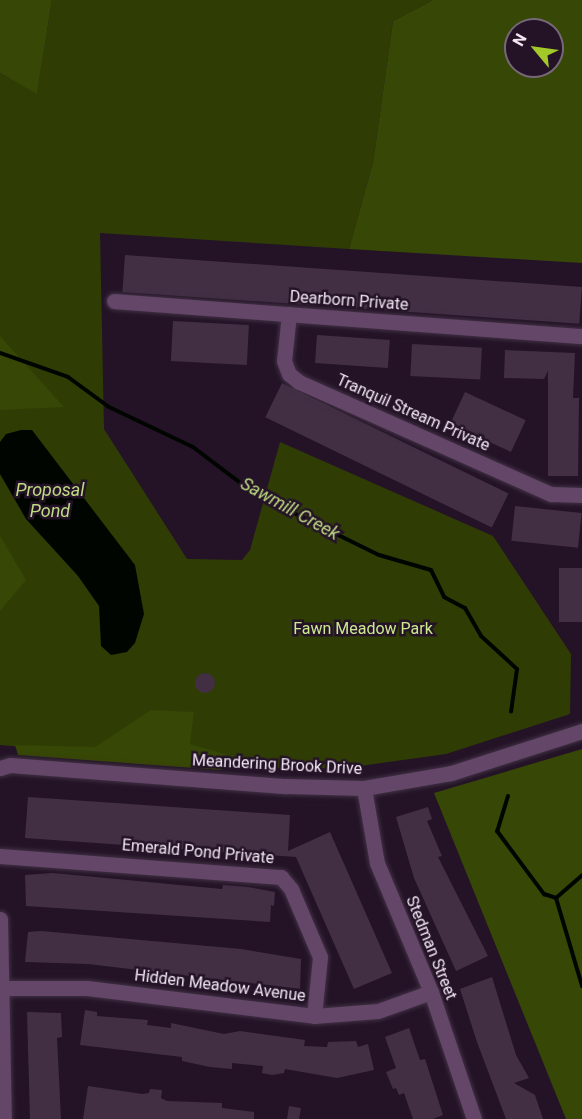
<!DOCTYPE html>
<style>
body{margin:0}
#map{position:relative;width:582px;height:1119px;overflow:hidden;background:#241327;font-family:Roboto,sans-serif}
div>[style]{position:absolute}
.green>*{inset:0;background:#2f3d05}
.forest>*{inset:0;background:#374705}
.water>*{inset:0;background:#010500}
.stream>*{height:4px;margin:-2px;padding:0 2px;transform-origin:2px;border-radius:2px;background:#010500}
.building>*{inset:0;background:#422f44;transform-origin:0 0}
.round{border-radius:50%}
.roads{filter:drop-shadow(0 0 2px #413144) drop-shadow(0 0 2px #413144)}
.minor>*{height:15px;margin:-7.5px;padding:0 7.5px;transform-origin:7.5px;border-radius:7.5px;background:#644668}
span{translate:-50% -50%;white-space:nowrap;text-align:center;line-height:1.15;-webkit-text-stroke:5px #241327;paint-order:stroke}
.street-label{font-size:16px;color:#f3e7f4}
.park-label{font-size:16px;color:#cce990}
.water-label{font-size:18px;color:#bfdb83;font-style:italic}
.north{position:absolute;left:504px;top:18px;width:60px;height:60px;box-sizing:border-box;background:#241327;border:2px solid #776879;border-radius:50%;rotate:299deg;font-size:16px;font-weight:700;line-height:24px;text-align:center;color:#f3e7f4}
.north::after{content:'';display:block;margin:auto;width:21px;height:27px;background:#a2c929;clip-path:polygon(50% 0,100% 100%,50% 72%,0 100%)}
</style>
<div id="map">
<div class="green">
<div style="clip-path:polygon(52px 0,433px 0,393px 21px,373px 162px,349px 249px,100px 233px,104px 429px,187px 559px,242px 560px,250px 550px,280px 442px,493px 536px,571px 654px,570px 714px,446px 754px,345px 768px,275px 768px,0 745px,0 73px,37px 93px)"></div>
</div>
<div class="forest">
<div style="clip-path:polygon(0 0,52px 0,37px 94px,0 73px)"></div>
<div style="clip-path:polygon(evenodd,433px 0,582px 0,582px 263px,349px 249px,373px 162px,393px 21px,433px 0,516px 30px,552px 30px,552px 66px,516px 66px,516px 30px)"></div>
<div style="clip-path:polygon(0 336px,64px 407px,0 410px)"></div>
<div style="clip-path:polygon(0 536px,26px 580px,0 611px)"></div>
<div style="clip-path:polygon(151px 710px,194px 712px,190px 744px,234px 757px,221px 770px,18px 755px,15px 745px,95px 747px)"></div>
<div style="clip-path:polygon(582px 749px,582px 1119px,566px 1119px,434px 793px)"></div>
</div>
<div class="water">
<div style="clip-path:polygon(21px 430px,32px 430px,135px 565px,144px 614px,135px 643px,127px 652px,111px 655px,101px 646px,99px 606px,78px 576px,26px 519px,0 474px,0 442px,6px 434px)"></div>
</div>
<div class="stream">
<div style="left:0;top:353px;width:72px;rotate:19.4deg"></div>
<div style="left:68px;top:377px;width:51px;rotate:36.2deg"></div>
<div style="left:109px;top:407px;width:93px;rotate:25.5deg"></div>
<div style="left:193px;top:447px;width:78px;rotate:37.2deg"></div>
<div style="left:255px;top:494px;width:138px;rotate:26.2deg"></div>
<div style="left:379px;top:555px;width:54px;rotate:16.1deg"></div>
<div style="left:431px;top:570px;width:30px;rotate:64deg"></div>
<div style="left:444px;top:597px;width:24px;rotate:28deg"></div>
<div style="left:465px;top:608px;width:32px;rotate:60deg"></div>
<div style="left:481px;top:636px;width:49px;rotate:42.5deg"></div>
<div style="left:517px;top:669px;width:43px;rotate:97.9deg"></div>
<div style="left:508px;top:796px;width:37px;rotate:107deg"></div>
<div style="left:497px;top:831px;width:79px;rotate:53.3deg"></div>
<div style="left:544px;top:894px;width:13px;rotate:18deg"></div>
<div style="left:556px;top:898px;width:92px;rotate:73.5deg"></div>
<div style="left:556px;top:898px;width:35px;rotate:-41deg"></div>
</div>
<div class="building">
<div style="left:125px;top:255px;width:458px;height:37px;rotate:4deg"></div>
<div style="left:173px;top:321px;width:76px;height:40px;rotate:3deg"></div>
<div style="left:317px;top:335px;width:73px;height:28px;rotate:4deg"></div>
<div style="left:412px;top:344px;width:70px;height:32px;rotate:3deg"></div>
<div style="clip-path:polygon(505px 350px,575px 353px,573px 398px,579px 398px,578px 476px,548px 476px,548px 371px,544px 379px,504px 378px)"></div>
<div style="left:282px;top:383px;width:252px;height:38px;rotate:26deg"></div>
<div style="clip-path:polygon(365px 385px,374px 390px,369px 400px,359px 396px)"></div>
<div style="left:465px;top:392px;width:67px;height:35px;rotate:25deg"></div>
<div style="left:515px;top:506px;width:67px;height:35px;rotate:6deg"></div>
<div style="left:582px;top:568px;width:54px;height:23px;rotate:90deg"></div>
<div class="round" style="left:195px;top:673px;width:20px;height:20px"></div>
<div style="clip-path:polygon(28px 797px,290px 815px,288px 851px,330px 832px,392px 973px,354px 989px,296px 857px,25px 838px)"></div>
<div style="clip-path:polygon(428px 807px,432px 819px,427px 821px,442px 856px,438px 857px,488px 956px,456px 971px,414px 878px,396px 817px)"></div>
<div style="clip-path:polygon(53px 873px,222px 889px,223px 885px,248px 887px,275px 892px,274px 906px,271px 905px,270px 922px,26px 906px,25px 875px)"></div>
<div style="clip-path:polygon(41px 931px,241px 949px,301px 959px,300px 989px,88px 964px,25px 962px,28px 932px)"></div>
<div style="clip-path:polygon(492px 977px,516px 1055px,529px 1078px,514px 1083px,535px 1095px,543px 1119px,506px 1119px,477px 1042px,460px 989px)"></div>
<div style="clip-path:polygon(85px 1010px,97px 1012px,97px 1016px,148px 1020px,147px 1025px,171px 1028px,171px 1023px,224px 1034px,240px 1031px,305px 1040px,304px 1046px,327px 1047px,328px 1042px,356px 1041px,358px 1047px,368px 1044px,374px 1070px,337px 1078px,285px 1069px,284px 1073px,272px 1075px,262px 1073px,263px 1066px,232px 1063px,232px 1069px,210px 1067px,182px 1061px,182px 1057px,80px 1045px)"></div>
<div style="clip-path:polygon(27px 1012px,61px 1013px,62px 1037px,57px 1038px,61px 1119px,30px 1119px)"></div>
<div style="clip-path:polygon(409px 1028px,420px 1060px,425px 1059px,443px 1115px,433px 1119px,413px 1119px,404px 1093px,399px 1095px,396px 1088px,393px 1089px,386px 1072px,396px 1068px,385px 1037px)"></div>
<div style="clip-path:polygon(88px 1086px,142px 1094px,149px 1093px,150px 1089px,162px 1090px,161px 1098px,167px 1101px,222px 1103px,222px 1108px,254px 1112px,254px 1119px,83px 1119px)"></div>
<div style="clip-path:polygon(289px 1106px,301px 1108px,299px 1119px,287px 1119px)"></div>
</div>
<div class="roads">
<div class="minor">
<div style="left:114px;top:301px;width:469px;rotate:4.3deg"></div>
<div style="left:289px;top:314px;width:47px;rotate:96.1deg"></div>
<div style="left:284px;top:361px;width:14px;rotate:69deg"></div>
<div style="left:289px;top:374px;width:13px;rotate:39deg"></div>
<div style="left:299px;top:382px;width:276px;rotate:24deg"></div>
<div style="left:551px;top:494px;width:31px;rotate:2deg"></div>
<div style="left:0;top:768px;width:10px;rotate:-17deg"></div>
<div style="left:10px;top:765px;width:277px;rotate:4.4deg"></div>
<div style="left:286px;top:786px;width:78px;rotate:1.5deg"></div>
<div style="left:364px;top:788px;width:88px;rotate:-9.8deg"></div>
<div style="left:451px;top:773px;width:138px;rotate:-17.8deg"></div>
<div style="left:364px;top:788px;width:76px;rotate:80.2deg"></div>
<div style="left:377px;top:863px;width:140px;rotate:67.3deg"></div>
<div style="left:431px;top:992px;width:134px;rotate:71.3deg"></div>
<div style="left:0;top:856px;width:282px;rotate:4.3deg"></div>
<div style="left:281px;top:877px;width:16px;rotate:50deg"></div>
<div style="left:291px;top:889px;width:74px;rotate:66.9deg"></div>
<div style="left:320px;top:957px;width:59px;rotate:95.8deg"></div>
<div style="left:0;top:919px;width:200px;rotate:88.9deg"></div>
<div style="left:2px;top:988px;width:85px"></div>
<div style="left:87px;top:988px;width:229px;rotate:7deg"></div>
<div style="left:314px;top:1016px;width:64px;rotate:-4.5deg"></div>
<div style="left:378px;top:1011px;width:56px;rotate:-19.7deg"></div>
</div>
</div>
<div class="street-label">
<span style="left:349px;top:301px;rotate:4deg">Dearborn Private</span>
<span style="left:413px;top:413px;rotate:24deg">Tranquil Stream Private</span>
<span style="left:277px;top:765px;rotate:3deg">Meandering Brook Drive</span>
<span style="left:198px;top:852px;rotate:5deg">Emerald Pond Private</span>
<span style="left:431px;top:948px;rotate:68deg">Stedman Street</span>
<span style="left:220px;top:986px;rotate:7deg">Hidden Meadow Avenue</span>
</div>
<div class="park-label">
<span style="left:363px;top:629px">Fawn Meadow Park</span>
</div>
<div class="water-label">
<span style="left:50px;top:501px">Proposal<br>Pond</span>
<span style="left:290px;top:509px;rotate:29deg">Sawmill Creek</span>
</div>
<div class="north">N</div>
</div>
